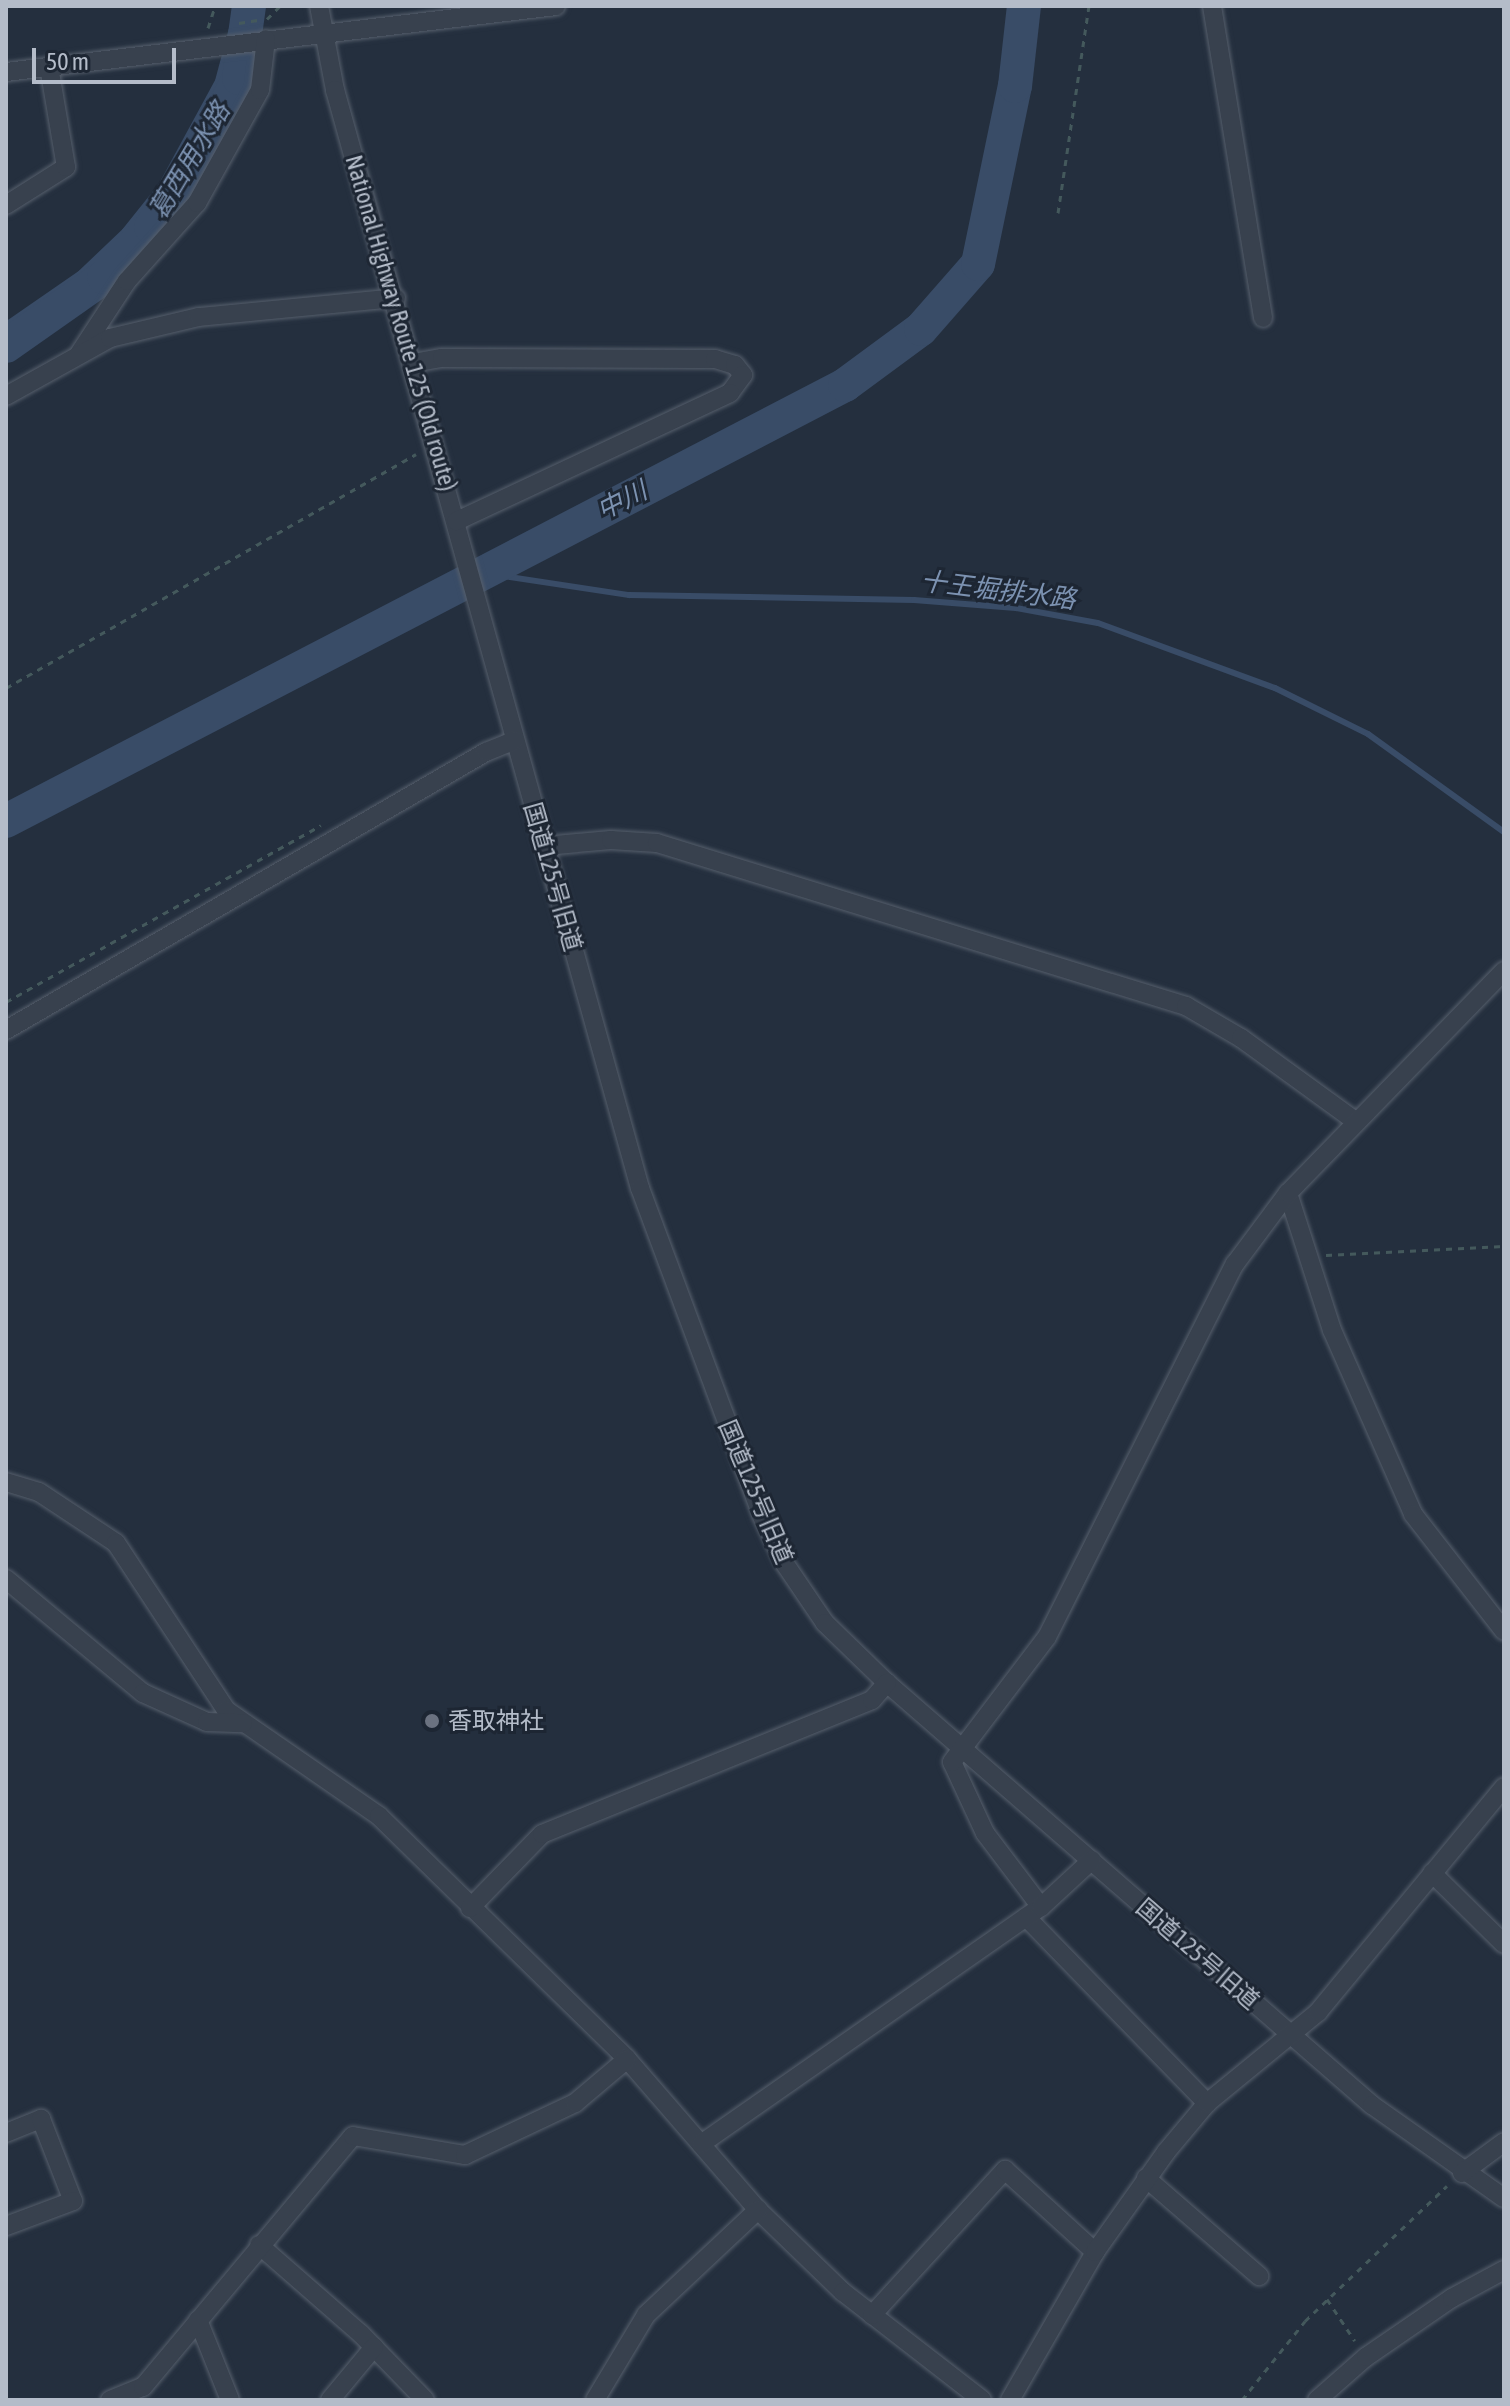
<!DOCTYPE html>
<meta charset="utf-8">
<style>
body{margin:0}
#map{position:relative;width:1510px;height:2406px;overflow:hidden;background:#242f3e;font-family:"Asap Condensed","Noto Sans JP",sans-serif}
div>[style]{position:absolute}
.stream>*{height:6px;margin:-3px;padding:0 3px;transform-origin:3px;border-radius:3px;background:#394c67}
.river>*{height:34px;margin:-17px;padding:0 17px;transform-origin:17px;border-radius:17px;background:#394c67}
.path>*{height:3px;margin-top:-1.5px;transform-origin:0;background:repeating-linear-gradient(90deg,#44595c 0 6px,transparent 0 12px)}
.roads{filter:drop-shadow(0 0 2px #565f6c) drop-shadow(0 0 2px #565f6c)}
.minor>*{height:18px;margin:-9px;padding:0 9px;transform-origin:9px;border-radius:9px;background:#38414e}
.dots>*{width:22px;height:22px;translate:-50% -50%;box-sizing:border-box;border:4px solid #1d2633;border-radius:50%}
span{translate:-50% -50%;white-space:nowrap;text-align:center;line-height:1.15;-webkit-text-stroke:6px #1d2633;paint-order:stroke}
.street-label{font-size:24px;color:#b4bcc9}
.poi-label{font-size:24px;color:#b4bcc9}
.left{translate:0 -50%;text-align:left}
.water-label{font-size:26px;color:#7c92b1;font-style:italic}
.frame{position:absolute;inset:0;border:8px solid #b4bcc9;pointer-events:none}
.scale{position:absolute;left:32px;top:48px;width:144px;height:36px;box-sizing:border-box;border:4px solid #b4bcc9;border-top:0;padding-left:10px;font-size:24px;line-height:28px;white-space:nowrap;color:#b4bcc9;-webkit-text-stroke:6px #1d2633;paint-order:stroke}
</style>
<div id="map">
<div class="stream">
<div style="left:6px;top:325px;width:91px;rotate:-34.7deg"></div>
<div style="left:81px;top:273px;width:61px;rotate:-43.7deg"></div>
<div style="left:125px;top:231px;width:58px;rotate:-51.3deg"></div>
<div style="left:161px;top:186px;width:119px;rotate:-61.5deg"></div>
<div style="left:218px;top:81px;width:78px;rotate:-75.1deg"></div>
<div style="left:483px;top:573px;width:148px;rotate:8.6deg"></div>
<div style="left:629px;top:595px;width:285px;rotate:1deg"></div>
<div style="left:914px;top:600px;width:102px;rotate:4.5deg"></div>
<div style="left:1016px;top:608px;width:83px;rotate:10.4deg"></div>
<div style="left:1098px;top:623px;width:189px;rotate:20.2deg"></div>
<div style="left:1275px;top:688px;width:104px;rotate:26.3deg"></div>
<div style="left:1368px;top:734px;width:168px;rotate:35.8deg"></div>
</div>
<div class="river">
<div style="left:6px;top:346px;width:120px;rotate:-35.1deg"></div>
<div style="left:104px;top:277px;width:69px;rotate:-46.8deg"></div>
<div style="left:151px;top:227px;width:72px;rotate:-54.6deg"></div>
<div style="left:193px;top:168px;width:101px;rotate:-62.9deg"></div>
<div style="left:239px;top:78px;width:73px;rotate:-82.1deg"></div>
<div style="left:6px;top:821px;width:946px;rotate:-27.46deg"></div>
<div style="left:845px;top:385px;width:94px;rotate:-36.4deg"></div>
<div style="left:921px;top:329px;width:86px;rotate:-48.8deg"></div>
<div style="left:978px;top:264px;width:182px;rotate:-78.3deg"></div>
<div style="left:1015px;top:86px;width:81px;rotate:-83.6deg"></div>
</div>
<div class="path">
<div style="left:267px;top:19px;width:18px;rotate:-45deg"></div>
<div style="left:239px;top:23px;width:20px;rotate:-9deg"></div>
<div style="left:208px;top:28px;width:23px;rotate:-72deg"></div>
<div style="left:1058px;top:213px;width:209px;rotate:-81.5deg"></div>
<div style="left:6px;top:688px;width:472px;rotate:-29.7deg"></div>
<div style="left:6px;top:1002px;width:361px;rotate:-29.3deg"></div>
<div style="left:1326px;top:1255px;width:178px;rotate:-2.9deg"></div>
<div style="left:1327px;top:2299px;width:50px;rotate:56.3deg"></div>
<div style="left:1242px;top:2400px;width:101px;rotate:-51.4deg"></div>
<div style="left:1305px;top:2321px;width:196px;rotate:-43.6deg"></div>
</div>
<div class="roads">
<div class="minor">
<div style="left:319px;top:6px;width:86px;rotate:79.2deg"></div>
<div style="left:335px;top:90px;width:1140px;rotate:74.48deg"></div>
<div style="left:640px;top:1188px;width:350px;rotate:69.6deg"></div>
<div style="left:762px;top:1516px;width:53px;rotate:64.4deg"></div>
<div style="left:785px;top:1564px;width:71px;rotate:55.9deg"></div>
<div style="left:825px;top:1623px;width:86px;rotate:44.1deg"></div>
<div style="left:887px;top:1683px;width:643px;rotate:41.03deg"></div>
<div style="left:1372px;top:2105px;width:161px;rotate:35.2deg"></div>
<div style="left:1212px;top:6px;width:316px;rotate:80.7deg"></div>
<div style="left:6px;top:72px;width:554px;rotate:-6.84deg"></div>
<div style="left:6px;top:205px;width:71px;rotate:-32.3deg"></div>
<div style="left:66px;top:167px;width:102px;rotate:-99.6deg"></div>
<div style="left:79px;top:354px;width:87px;rotate:-56.7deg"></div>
<div style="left:127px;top:281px;width:105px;rotate:-48.1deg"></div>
<div style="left:197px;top:203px;width:129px;rotate:-60.9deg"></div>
<div style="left:260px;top:90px;width:51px;rotate:-83.3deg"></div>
<div style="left:413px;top:363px;width:29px;rotate:-10deg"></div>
<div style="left:442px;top:358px;width:273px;rotate:0.2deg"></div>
<div style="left:715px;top:359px;width:21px;rotate:17deg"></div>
<div style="left:735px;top:365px;width:13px;rotate:51deg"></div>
<div style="left:743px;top:375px;width:22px;rotate:126deg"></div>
<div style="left:730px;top:393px;width:302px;rotate:154.9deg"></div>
<div style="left:6px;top:396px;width:119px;rotate:-29.1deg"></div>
<div style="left:110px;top:338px;width:91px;rotate:-13.3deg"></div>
<div style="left:199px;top:317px;width:198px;rotate:-5.5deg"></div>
<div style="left:545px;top:846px;width:66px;rotate:-5.2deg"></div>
<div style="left:611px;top:840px;width:46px;rotate:3.7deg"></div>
<div style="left:657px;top:843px;width:554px;rotate:17.13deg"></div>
<div style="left:1186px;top:1006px;width:64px;rotate:30.2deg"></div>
<div style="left:1241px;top:1038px;width:140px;rotate:36deg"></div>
<div style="left:6px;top:1030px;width:555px;rotate:-30.08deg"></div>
<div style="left:486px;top:752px;width:31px;rotate:-22deg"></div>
<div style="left:1288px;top:1193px;width:144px;rotate:72.2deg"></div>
<div style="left:1332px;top:1330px;width:201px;rotate:66.2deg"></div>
<div style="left:1413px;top:1514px;width:148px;rotate:52.1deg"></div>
<div style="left:6px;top:1482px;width:34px;rotate:17deg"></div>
<div style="left:39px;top:1492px;width:92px;rotate:33.5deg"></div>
<div style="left:116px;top:1543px;width:200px;rotate:56.6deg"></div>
<div style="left:226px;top:1710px;width:186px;rotate:34.7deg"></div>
<div style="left:379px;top:1816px;width:347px;rotate:44.4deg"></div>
<div style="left:627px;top:2059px;width:200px;rotate:49.1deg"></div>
<div style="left:758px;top:2210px;width:118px;rotate:44deg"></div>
<div style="left:843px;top:2292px;width:176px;rotate:37.8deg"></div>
<div style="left:6px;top:1579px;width:178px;rotate:39.8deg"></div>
<div style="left:143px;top:1693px;width:70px;rotate:24.4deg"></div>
<div style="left:207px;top:1722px;width:36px;rotate:2deg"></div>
<div style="left:1432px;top:1873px;width:101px;rotate:44.6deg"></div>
<div style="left:1041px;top:1907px;width:93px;rotate:-127.1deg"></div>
<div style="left:985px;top:1833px;width:78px;rotate:-114.9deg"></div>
<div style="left:952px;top:1762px;width:157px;rotate:-52.8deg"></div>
<div style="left:1047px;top:1637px;width:418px;rotate:-63.3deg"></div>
<div style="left:1235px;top:1264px;width:89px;rotate:-53.3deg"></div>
<div style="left:1288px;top:1193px;width:310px;rotate:-45.8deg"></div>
<div style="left:470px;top:1908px;width:103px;rotate:-45.8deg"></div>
<div style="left:542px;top:1834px;width:356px;rotate:-22.1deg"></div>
<div style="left:872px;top:1700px;width:23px;rotate:-49deg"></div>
<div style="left:1026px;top:1917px;width:260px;rotate:45.8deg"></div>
<div style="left:6px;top:2133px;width:38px;rotate:-22deg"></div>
<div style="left:41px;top:2119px;width:88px;rotate:68.7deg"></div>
<div style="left:73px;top:2201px;width:72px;rotate:159.5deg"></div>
<div style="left:701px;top:2144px;width:414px;rotate:-34.9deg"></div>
<div style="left:1041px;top:1907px;width:69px;rotate:-42.7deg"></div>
<div style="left:1462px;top:2173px;width:52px;rotate:-36.4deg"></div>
<div style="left:1146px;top:2178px;width:150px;rotate:40.9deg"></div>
<div style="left:259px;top:2245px;width:135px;rotate:41.1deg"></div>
<div style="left:361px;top:2334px;width:92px;rotate:45.9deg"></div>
<div style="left:872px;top:2315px;width:197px;rotate:-47.5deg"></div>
<div style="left:1005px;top:2170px;width:122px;rotate:42.3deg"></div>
<div style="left:198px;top:2320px;width:86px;rotate:68.2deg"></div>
<div style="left:110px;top:2400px;width:35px;rotate:-22deg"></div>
<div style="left:143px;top:2387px;width:327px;rotate:-50.1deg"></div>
<div style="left:353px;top:2136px;width:114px;rotate:9.6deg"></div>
<div style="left:465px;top:2155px;width:122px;rotate:-25.3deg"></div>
<div style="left:575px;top:2103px;width:68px;rotate:-40.2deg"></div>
<div style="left:330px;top:2400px;width:69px;rotate:-50.3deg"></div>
<div style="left:595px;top:2400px;width:99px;rotate:-59deg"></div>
<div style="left:646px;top:2315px;width:154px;rotate:-43.2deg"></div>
<div style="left:1010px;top:2400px;width:171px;rotate:-60.1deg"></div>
<div style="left:1095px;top:2252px;width:123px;rotate:-54.6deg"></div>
<div style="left:1166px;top:2152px;width:64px;rotate:-50.1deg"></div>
<div style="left:1207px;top:2103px;width:144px;rotate:-39.3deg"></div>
<div style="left:1318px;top:2012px;width:292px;rotate:-50.4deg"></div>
<div style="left:1317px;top:2400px;width:65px;rotate:-41.3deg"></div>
<div style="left:1366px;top:2357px;width:104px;rotate:-34.5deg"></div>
<div style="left:1452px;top:2298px;width:59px;rotate:-28.3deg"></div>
</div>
</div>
<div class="dots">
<div style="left:432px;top:1721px;background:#6b7280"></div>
</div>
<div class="street-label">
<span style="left:401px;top:323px;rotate:74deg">National Highway Route 125 (Old route)</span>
<span style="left:553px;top:877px;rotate:74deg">国道125号旧道</span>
<span style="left:756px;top:1492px;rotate:67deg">国道125号旧道</span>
<span style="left:1198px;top:1954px;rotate:41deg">国道125号旧道</span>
</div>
<div class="poi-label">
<span class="left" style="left:448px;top:1721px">香取神社</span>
</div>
<div class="water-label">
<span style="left:190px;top:161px;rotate:-59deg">葛西用水路</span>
<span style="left:622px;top:501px;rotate:-27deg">中川</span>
<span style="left:998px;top:591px;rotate:7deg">十王堀排水路</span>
</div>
<div class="frame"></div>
<div class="scale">50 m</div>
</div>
